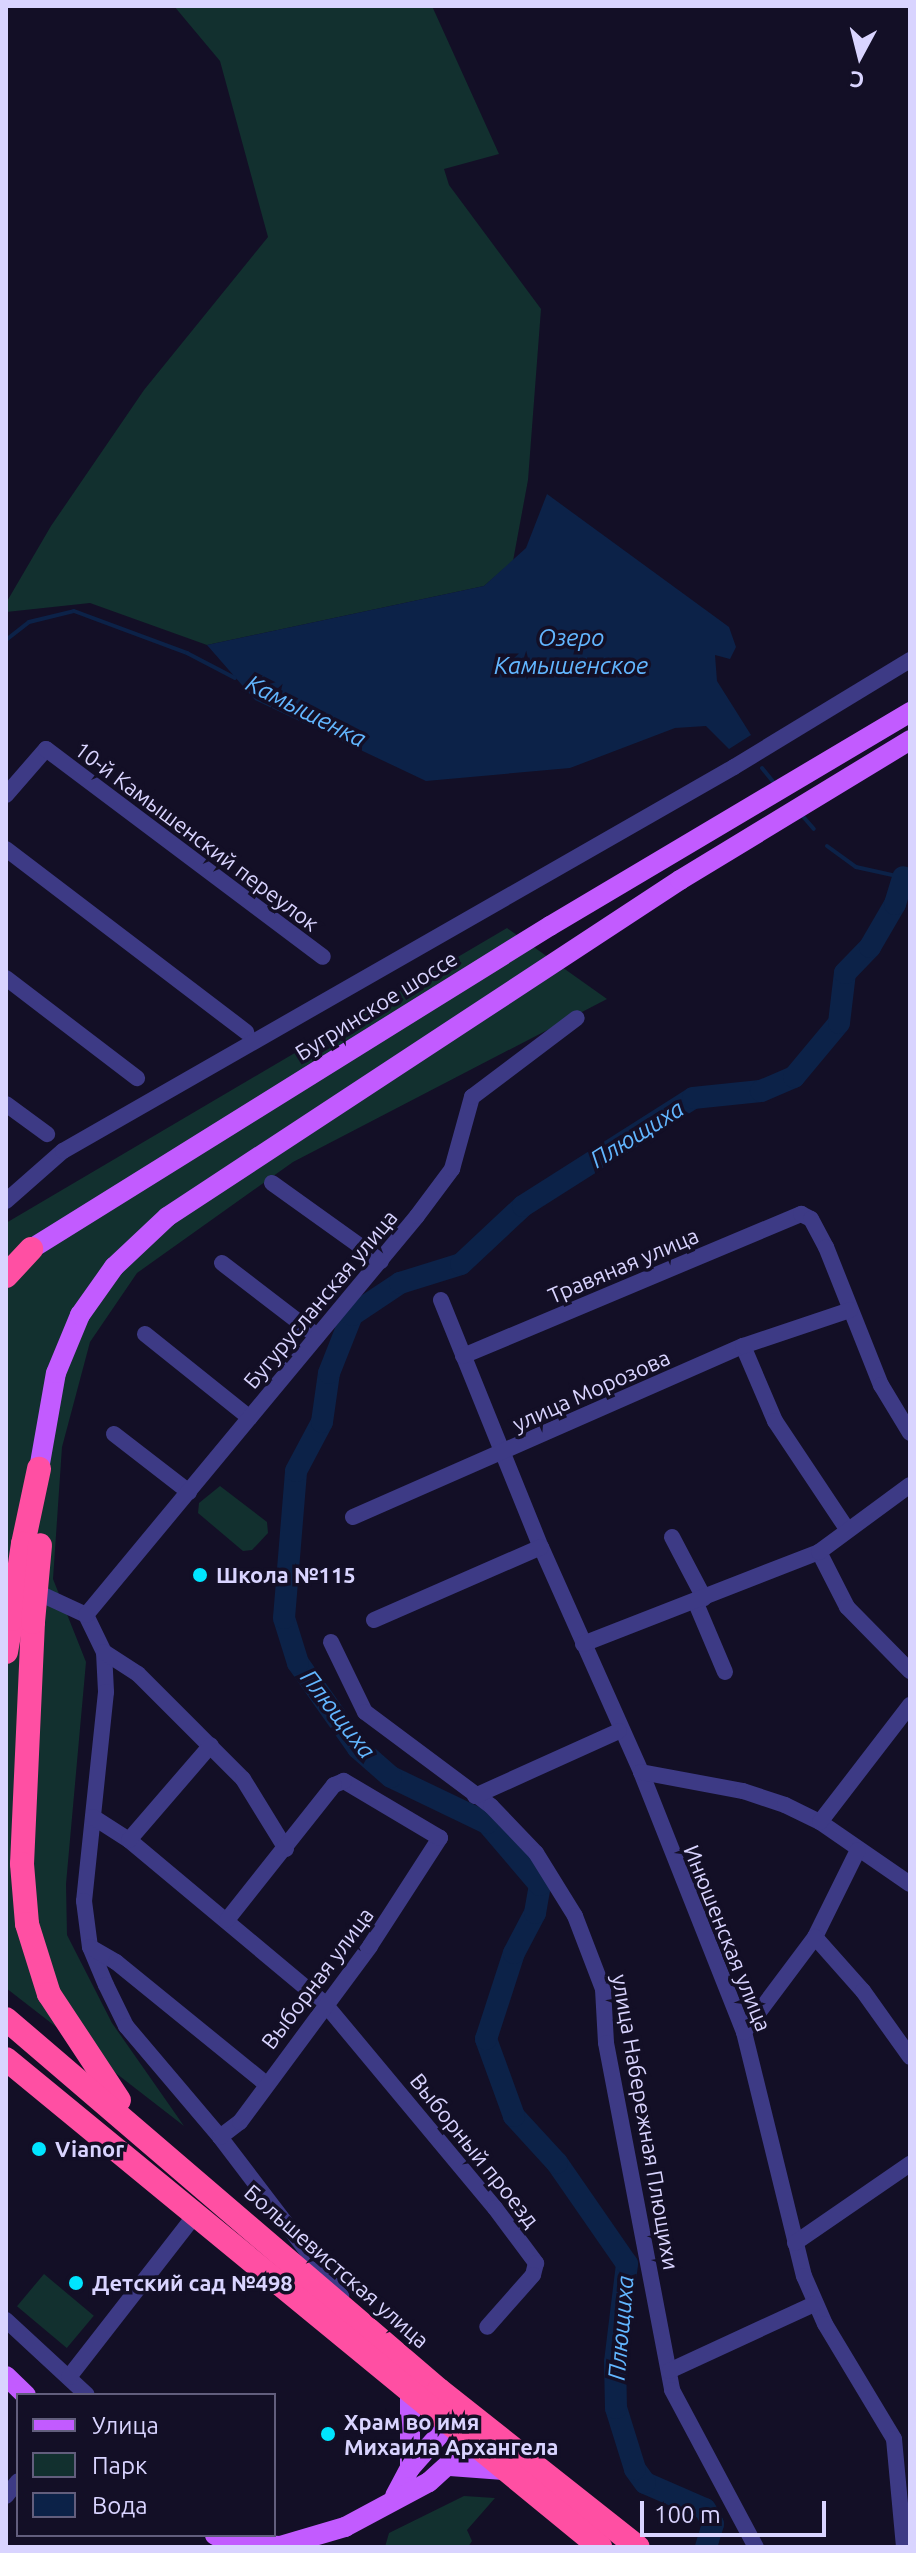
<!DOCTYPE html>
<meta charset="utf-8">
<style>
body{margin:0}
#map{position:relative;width:916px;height:2553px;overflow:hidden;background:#130f26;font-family:Ubuntu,sans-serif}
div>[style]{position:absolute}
.green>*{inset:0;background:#12302f;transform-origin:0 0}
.water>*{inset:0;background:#0c2248}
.stream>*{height:4px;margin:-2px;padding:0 2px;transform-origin:2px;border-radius:2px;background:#0c2248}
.river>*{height:22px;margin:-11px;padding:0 11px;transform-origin:11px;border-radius:11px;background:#0c2248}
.minor>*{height:16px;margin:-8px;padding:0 8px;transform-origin:8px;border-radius:8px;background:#3d3a85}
.major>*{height:20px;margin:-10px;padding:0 10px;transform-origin:10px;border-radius:10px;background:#c25bff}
.highway>*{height:24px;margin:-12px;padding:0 12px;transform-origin:12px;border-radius:12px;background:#ff4fa3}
.highway-bridge>*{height:24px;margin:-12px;padding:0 12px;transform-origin:12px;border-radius:12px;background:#ff4fa3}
.dots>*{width:22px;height:22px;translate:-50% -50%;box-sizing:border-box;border:4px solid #130f26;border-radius:50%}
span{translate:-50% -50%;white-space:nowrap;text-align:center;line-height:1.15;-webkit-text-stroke:7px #130f26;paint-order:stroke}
.street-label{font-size:22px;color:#d9d4ff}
.poi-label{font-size:22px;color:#d9d4ff;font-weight:700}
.left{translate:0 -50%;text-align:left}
.water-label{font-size:24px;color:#62b6ff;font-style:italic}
.frame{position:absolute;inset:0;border:8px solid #d9d4ff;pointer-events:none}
.legend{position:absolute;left:16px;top:2393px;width:260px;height:144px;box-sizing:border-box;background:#130f26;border:2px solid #625e7d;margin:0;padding:10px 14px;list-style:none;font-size:24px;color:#d9d4ff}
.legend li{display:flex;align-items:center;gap:16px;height:40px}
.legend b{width:40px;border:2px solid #625e7d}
.north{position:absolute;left:820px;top:16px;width:80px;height:80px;-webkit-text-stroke:6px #130f26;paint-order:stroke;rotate:187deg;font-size:22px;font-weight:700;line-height:32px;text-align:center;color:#d9d4ff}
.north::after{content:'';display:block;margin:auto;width:28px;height:36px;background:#d9d4ff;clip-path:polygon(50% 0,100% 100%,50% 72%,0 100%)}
.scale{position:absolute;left:640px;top:2501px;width:186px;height:36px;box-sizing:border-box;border:4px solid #d9d4ff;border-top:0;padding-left:10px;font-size:24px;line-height:28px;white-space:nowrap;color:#d9d4ff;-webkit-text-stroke:6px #130f26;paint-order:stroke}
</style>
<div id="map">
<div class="green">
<div style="clip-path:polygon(174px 6px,432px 6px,499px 154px,444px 169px,449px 185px,541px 309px,528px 480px,513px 561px,484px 586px,207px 645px,90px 603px,6px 612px,6px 603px,51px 526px,144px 390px,268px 237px,220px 61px)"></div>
<div style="clip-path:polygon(507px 928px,607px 999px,293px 1162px,137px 1273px,90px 1342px,62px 1447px,53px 1579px,86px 1662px,66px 1884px,67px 1935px,112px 2023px,184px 2126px,6px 1988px,6px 1223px)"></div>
<div style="clip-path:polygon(220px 1486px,267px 1522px,268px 1533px,252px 1550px,243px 1551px,198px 1513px,199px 1503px)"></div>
<div style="left:44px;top:2274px;width:65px;height:42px;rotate:40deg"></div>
<div style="clip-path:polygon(464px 2496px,495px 2498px,467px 2530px,472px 2541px,468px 2547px,385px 2547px,389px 2533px)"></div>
</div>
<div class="water">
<div style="clip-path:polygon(547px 494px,729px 627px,736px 647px,730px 659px,715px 655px,717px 681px,751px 735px,729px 749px,706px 726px,675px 728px,570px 768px,426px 781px,255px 700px,207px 645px,484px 586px,526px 548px)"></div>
</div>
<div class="stream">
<div style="left:6px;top:640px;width:29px;rotate:-38deg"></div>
<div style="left:29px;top:622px;width:46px;rotate:-13.7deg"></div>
<div style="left:74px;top:611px;width:121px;rotate:20.4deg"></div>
<div style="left:187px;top:653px;width:54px;rotate:27.5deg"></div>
<div style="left:762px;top:768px;width:22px;rotate:51deg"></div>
<div style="left:800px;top:813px;width:21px;rotate:49deg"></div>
<div style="left:827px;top:846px;width:36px;rotate:36deg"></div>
<div style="left:856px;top:867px;width:55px;rotate:12.5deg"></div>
</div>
<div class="river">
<div style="left:706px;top:2547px;width:24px;rotate:-73deg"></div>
<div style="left:713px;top:2524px;width:17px;rotate:-118deg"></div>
<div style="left:705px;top:2509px;width:65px;rotate:-156.6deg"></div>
<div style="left:645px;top:2483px;width:17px;rotate:-126deg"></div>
<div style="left:635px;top:2469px;width:64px;rotate:-107.3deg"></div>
<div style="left:616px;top:2408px;width:46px;rotate:-91.2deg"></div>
<div style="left:615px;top:2362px;width:99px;rotate:-83deg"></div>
<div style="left:627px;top:2264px;width:123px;rotate:-124.7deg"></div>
<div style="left:557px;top:2163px;width:64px;rotate:-132.5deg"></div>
<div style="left:514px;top:2116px;width:82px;rotate:-110deg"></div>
<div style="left:486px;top:2039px;width:90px;rotate:-72deg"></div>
<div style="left:514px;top:1953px;width:45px;rotate:-62.3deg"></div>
<div style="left:535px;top:1913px;width:28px;rotate:-80deg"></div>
<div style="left:540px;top:1885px;width:82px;rotate:-130.5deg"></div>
<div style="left:487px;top:1823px;width:106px;rotate:-154.4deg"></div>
<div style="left:391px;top:1777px;width:44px;rotate:-138.7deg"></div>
<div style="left:358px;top:1748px;width:104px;rotate:-125.2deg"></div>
<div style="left:298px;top:1663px;width:47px;rotate:-107.3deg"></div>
<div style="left:284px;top:1618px;width:147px;rotate:-85.3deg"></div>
<div style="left:296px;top:1471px;width:55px;rotate:-62deg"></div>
<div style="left:322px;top:1422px;width:49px;rotate:-81.9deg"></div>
<div style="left:329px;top:1373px;width:62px;rotate:-68.4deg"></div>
<div style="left:352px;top:1315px;width:58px;rotate:-33.7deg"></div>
<div style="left:400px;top:1283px;width:64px;rotate:-17.3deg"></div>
<div style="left:461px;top:1264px;width:85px;rotate:-43.1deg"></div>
<div style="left:523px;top:1206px;width:201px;rotate:-32.4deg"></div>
<div style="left:693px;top:1098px;width:68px;rotate:-5.9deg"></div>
<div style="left:761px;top:1091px;width:36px;rotate:-23deg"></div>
<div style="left:794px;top:1077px;width:70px;rotate:-50.2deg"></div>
<div style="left:839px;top:1023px;width:50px;rotate:-83.2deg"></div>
<div style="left:845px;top:973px;width:36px;rotate:-46deg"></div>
<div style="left:870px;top:947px;width:50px;rotate:-59.8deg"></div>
<div style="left:895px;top:904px;width:28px;rotate:-73deg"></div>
</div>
<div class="minor">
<div style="left:6px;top:795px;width:61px;rotate:-49deg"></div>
<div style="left:46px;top:749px;width:346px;rotate:36.9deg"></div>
<div style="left:6px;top:849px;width:302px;rotate:37.3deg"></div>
<div style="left:6px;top:978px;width:165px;rotate:37.4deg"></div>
<div style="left:6px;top:1104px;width:51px;rotate:36.2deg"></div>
<div style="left:272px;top:1183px;width:134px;rotate:35.6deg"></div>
<div style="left:6px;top:1201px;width:76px;rotate:-41.3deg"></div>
<div style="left:63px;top:1151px;width:773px;rotate:-29.78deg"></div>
<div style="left:734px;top:767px;width:206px;rotate:-31.3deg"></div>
<div style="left:222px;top:1263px;width:120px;rotate:37.5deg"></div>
<div style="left:441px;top:1300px;width:266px;rotate:68deg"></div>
<div style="left:541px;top:1547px;width:246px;rotate:66deg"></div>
<div style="left:641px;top:1772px;width:280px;rotate:68.4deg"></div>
<div style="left:744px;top:2032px;width:251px;rotate:76.2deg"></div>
<div style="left:804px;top:2276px;width:52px;rotate:66.4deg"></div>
<div style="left:825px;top:2324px;width:134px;rotate:59deg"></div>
<div style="left:894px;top:2439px;width:108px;rotate:84.7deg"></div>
<div style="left:145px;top:1334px;width:134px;rotate:38.7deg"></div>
<div style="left:743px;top:1346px;width:82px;rotate:66.9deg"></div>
<div style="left:775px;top:1421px;width:130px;rotate:56.3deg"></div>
<div style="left:463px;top:1356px;width:367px;rotate:-22.8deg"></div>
<div style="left:801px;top:1214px;width:11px;rotate:27deg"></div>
<div style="left:811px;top:1219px;width:32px;rotate:62deg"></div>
<div style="left:826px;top:1247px;width:149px;rotate:68.3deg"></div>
<div style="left:881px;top:1385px;width:56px;rotate:58.9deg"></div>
<div style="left:114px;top:1434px;width:95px;rotate:37.7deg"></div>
<div style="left:353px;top:1517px;width:426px;rotate:-23.7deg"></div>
<div style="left:743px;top:1346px;width:113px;rotate:-18.6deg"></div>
<div style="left:672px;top:1537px;width:69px;rotate:62.3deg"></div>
<div style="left:819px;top:1552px;width:62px;rotate:63deg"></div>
<div style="left:847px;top:1607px;width:90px;rotate:45.5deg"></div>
<div style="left:30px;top:1589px;width:62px;rotate:24.9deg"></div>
<div style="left:86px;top:1615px;width:41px;rotate:64.1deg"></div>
<div style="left:104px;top:1652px;width:40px;rotate:87.1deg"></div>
<div style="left:106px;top:1692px;width:210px;rotate:96deg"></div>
<div style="left:84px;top:1901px;width:46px;rotate:82.6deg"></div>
<div style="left:90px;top:1947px;width:41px;rotate:67.2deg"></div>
<div style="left:106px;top:1985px;width:46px;rotate:64deg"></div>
<div style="left:126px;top:2026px;width:145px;rotate:49.7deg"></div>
<div style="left:220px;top:2137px;width:200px;rotate:52.7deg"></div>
<div style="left:695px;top:1601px;width:77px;rotate:67.1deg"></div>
<div style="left:86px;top:1615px;width:518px;rotate:-50.32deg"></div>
<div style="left:417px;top:1216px;width:59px;rotate:-53.3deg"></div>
<div style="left:452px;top:1169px;width:75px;rotate:-74.5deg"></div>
<div style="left:472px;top:1097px;width:131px;rotate:-37deg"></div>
<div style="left:374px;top:1620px;width:182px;rotate:-23.6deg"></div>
<div style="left:331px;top:1642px;width:78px;rotate:64.1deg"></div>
<div style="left:365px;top:1712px;width:157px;rotate:36.7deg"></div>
<div style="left:491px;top:1806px;width:65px;rotate:46.2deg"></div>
<div style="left:536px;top:1853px;width:74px;rotate:58.2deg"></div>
<div style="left:575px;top:1916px;width:78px;rotate:69deg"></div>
<div style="left:603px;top:1989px;width:54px;rotate:86.8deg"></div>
<div style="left:606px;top:2043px;width:353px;rotate:79.2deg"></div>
<div style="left:672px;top:2390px;width:178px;rotate:61.9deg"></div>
<div style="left:583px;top:1644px;width:253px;rotate:-21.3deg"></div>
<div style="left:819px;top:1552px;width:113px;rotate:-36.4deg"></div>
<div style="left:104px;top:1652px;width:40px;rotate:32.9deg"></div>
<div style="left:138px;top:1674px;width:148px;rotate:45deg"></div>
<div style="left:243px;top:1779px;width:82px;rotate:58.4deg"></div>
<div style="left:641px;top:1772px;width:104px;rotate:10.6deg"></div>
<div style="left:743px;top:1791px;width:44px;rotate:18.4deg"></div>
<div style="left:785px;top:1805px;width:39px;rotate:26deg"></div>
<div style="left:820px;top:1822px;width:109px;rotate:34.6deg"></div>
<div style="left:475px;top:1796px;width:158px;rotate:-24.3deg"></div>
<div style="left:93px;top:1817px;width:43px;rotate:32.6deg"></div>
<div style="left:129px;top:1840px;width:256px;rotate:39.9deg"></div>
<div style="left:325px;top:2004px;width:266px;rotate:50.2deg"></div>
<div style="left:495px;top:2208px;width:69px;rotate:53.3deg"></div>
<div style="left:536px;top:2263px;width:12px;rotate:104deg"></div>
<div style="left:533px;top:2275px;width:69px;rotate:131.5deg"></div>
<div style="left:820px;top:1822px;width:148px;rotate:-52.4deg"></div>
<div style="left:129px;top:1840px;width:125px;rotate:-49.2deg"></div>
<div style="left:815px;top:1937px;width:97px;rotate:-63.7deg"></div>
<div style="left:90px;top:1947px;width:30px;rotate:30deg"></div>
<div style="left:116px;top:1962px;width:193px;rotate:39.1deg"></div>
<div style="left:744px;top:2032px;width:119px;rotate:-53.2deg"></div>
<div style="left:815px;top:1937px;width:72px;rotate:48.4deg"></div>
<div style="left:863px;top:1991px;width:81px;rotate:54.5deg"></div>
<div style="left:220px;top:2137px;width:25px;rotate:-37deg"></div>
<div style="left:240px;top:2122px;width:219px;rotate:-53.5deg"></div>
<div style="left:370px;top:1946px;width:129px;rotate:-57.1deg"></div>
<div style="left:440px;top:1838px;width:112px;rotate:-149.3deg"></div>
<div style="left:344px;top:1781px;width:11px;rotate:158deg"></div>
<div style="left:334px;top:1785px;width:172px;rotate:128.4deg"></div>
<div style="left:795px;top:2243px;width:140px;rotate:-34.5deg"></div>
<div style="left:6px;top:2320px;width:110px;rotate:42.8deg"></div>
<div style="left:669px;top:2371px;width:160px;rotate:-24.8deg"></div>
<div style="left:69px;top:2377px;width:207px;rotate:-52.1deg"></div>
<div style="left:6px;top:2496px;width:19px;rotate:-51deg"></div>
</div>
<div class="major">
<div style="left:31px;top:1249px;width:611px;rotate:-31.9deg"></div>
<div style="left:550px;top:926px;width:419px;rotate:-30.7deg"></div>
<div style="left:39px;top:1469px;width:97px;rotate:-80deg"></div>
<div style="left:56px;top:1373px;width:63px;rotate:-67.5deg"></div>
<div style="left:80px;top:1315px;width:59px;rotate:-54.7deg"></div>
<div style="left:114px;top:1267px;width:73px;rotate:-43.3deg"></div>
<div style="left:167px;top:1217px;width:614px;rotate:-33.3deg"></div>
<div style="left:680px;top:880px;width:269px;rotate:-31.3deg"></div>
<div style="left:6px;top:2376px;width:28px;rotate:44deg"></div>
<div style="left:450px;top:2466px;width:54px;rotate:4.2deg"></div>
<div style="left:410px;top:2468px;width:75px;rotate:-90deg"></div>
<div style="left:395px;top:2496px;width:32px;rotate:-62deg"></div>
<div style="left:410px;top:2468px;width:72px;rotate:-48.4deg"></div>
<div style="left:215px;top:2535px;width:17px;rotate:28deg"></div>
<div style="left:230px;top:2543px;width:50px;rotate:3.4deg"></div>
<div style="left:280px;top:2546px;width:68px;rotate:-16.3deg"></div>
<div style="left:345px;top:2527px;width:95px;rotate:-28.2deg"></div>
<div style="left:429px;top:2482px;width:73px;rotate:-42.2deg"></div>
</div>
<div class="highway">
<div style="left:6px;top:1276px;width:37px;rotate:-47deg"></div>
<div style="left:23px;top:1544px;width:77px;rotate:-78deg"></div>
<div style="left:33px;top:1622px;width:242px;rotate:92.6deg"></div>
<div style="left:22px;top:1864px;width:60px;rotate:85.2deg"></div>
<div style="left:27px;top:1924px;width:73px;rotate:72.6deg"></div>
<div style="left:49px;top:1994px;width:127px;rotate:56.6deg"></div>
<div style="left:6px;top:1652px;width:34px;rotate:-80deg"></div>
<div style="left:6px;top:2019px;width:570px;rotate:40.59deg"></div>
<div style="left:439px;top:2390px;width:253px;rotate:38.3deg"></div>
<div style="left:6px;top:2059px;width:769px;rotate:39.4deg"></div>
</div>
<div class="highway-bridge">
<div style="left:12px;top:1619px;width:76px;rotate:-81.7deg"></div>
<div style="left:33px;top:1622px;width:77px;rotate:-84.8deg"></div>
</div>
<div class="dots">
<div style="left:200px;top:1575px;background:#00e5ff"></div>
<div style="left:39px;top:2149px;background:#00e5ff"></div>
<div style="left:76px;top:2283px;background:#00e5ff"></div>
<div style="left:328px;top:2434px;background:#00e5ff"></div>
</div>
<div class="street-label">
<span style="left:197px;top:836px;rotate:37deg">10-й Камышенский переулок</span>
<span style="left:376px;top:1005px;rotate:-32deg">Бугринское шоссе</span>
<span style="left:623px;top:1265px;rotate:-23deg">Травяная улица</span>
<span style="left:320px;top:1299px;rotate:-50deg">Бугурусланская улица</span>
<span style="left:591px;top:1390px;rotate:-24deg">улица Морозова</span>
<span style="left:728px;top:1938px;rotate:68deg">Инюшенская улица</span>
<span style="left:317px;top:1978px;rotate:-53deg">Выборная улица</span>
<span style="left:646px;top:2122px;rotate:80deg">улица Набережная Плющихи</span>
<span style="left:475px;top:2150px;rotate:51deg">Выборный проезд</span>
<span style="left:337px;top:2266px;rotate:41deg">Большевистская улица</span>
</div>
<div class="poi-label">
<span class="left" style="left:216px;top:1575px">Школа №115</span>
<span class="left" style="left:55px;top:2149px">Vianor</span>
<span class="left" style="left:92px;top:2283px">Детский сад №498</span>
<span class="left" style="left:344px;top:2434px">Храм во имя<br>Михаила Архангела</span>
</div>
<div class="water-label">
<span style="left:571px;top:652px">Озеро<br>Камышенское</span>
<span style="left:306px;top:711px;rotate:27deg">Камышенка</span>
<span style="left:637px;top:1134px;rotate:-32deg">Плющиха</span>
<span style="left:338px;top:1714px;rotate:52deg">Плющиха</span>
<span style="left:621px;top:2328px;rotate:-85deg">Плющиха</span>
</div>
<div class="frame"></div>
<ul class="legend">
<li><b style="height:10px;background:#c25bff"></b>Улица</li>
<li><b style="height:22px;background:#12302f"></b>Парк</li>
<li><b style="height:22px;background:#0c2248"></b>Вода</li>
</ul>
<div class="north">С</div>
<div class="scale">100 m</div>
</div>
